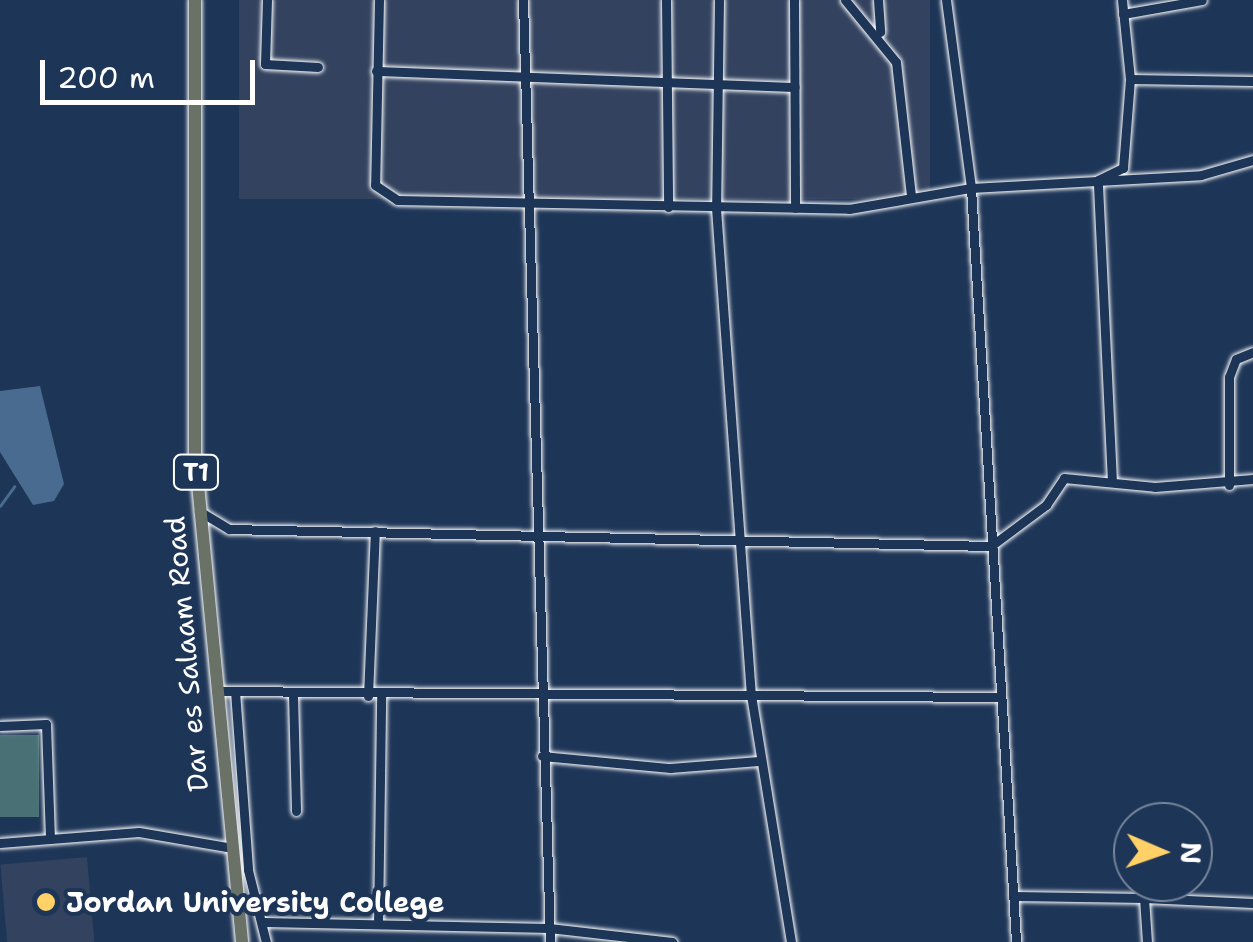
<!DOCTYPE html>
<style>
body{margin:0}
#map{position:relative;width:1253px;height:942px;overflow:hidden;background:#1d3557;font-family:"Shantell Sans",sans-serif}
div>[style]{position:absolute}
.built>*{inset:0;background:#32425f;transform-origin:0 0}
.green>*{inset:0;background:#497175;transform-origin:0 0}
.water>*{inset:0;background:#496b8f}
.stream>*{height:2.5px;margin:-1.25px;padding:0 1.25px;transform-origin:1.25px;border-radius:1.25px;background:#496b8f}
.roads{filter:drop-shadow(0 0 2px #fff) drop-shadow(0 0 2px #fff)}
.minor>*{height:9px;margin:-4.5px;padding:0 4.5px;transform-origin:4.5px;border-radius:4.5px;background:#1d3557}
.highway>*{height:12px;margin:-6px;padding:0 6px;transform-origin:6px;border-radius:6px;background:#6a7166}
.dots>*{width:28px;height:28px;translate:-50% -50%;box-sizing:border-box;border:5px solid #1d3557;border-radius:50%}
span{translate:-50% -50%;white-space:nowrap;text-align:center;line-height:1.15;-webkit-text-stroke:8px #1d3557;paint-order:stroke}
.shield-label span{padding:2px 8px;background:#1d3557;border:2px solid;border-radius:8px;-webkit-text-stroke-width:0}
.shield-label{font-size:25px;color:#fff;font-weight:700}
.street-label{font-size:28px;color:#fff}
.poi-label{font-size:28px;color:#fff;font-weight:700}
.left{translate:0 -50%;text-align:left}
.north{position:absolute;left:1113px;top:802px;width:100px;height:100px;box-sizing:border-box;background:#1d3557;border:2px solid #77869a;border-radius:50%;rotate:92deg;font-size:28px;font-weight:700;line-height:40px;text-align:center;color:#fff}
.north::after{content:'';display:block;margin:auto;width:35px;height:45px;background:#ffd166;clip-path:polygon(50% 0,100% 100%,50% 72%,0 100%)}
.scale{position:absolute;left:40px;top:60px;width:215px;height:45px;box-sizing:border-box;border:5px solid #fff;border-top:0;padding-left:12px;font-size:30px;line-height:35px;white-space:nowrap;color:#fff;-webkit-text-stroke:8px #1d3557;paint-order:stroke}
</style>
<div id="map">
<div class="built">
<div style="left:239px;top:0;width:691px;height:199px"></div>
<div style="left:87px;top:857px;width:85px;height:87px;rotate:85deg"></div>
</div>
<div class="green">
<div style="left:0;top:735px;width:39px;height:82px"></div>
</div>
<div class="water">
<div style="clip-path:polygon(40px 386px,64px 484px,54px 501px,33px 505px,0 452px,0 391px)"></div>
</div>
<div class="stream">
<div style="left:0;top:506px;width:24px;rotate:-54deg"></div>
</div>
<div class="roads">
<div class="minor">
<div style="left:267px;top:0;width:64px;rotate:91.8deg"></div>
<div style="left:265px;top:64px;width:53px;rotate:3.2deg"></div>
<div style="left:379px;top:0;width:185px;rotate:91.2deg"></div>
<div style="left:375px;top:185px;width:27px;rotate:34deg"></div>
<div style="left:397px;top:200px;width:452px;rotate:1.1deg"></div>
<div style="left:849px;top:209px;width:124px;rotate:-9.8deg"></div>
<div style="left:971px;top:188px;width:230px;rotate:-3.2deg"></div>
<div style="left:1201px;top:175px;width:54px;rotate:-16.1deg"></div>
<div style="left:523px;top:0;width:942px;rotate:88.36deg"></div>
<div style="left:666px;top:0;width:207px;rotate:89.4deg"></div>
<div style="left:719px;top:0;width:208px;rotate:90.8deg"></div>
<div style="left:716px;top:208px;width:488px;rotate:85.9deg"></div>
<div style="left:751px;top:695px;width:250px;rotate:80.8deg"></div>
<div style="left:794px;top:0;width:208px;rotate:89.7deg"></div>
<div style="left:845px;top:0;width:80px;rotate:50.6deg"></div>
<div style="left:896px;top:62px;width:134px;rotate:83.6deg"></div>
<div style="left:878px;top:0;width:32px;rotate:86deg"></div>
<div style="left:946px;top:0;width:190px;rotate:82.4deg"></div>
<div style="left:971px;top:188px;width:755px;rotate:86.58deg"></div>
<div style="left:1123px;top:14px;width:80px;rotate:-10deg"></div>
<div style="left:376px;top:71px;width:419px;rotate:2.2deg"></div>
<div style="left:1130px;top:79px;width:123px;rotate:0.9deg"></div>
<div style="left:1112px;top:482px;width:302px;rotate:-92.7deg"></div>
<div style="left:1098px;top:180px;width:28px;rotate:-26deg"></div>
<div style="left:1123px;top:168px;width:89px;rotate:-85.5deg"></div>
<div style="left:1130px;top:79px;width:79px;rotate:-95.8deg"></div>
<div style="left:1229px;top:485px;width:108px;rotate:-90deg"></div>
<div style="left:1229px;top:377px;width:19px;rotate:-69deg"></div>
<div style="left:1236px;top:359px;width:18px;rotate:-22deg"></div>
<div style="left:199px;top:511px;width:35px;rotate:31deg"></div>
<div style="left:229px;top:529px;width:762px;rotate:1.28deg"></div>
<div style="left:991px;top:546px;width:69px;rotate:-36.7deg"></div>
<div style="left:1046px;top:505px;width:32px;rotate:-56deg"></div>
<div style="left:1064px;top:478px;width:91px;rotate:5.6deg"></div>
<div style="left:1155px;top:487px;width:98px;rotate:-4.7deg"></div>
<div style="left:216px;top:691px;width:783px;rotate:0.44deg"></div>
<div style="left:235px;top:691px;width:179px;rotate:85.8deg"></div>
<div style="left:248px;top:870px;width:74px;rotate:76deg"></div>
<div style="left:293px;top:695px;width:116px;rotate:88.5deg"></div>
<div style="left:368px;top:696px;width:165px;rotate:-87.6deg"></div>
<div style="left:0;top:726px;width:46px;rotate:-2.5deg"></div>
<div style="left:46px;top:724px;width:115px;rotate:88deg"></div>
<div style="left:542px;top:756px;width:129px;rotate:5.4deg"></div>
<div style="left:670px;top:768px;width:89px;rotate:-4.5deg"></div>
<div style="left:0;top:843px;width:139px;rotate:-4.5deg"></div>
<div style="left:139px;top:832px;width:89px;rotate:9.7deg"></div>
<div style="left:1015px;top:896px;width:129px;rotate:0.9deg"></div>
<div style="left:264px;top:922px;width:285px;rotate:1.2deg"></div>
<div style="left:549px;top:928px;width:124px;rotate:6.5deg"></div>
<div style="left:378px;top:924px;width:228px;rotate:-89.2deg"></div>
<div style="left:1147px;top:942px;width:44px;rotate:-93.9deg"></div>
<div style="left:1144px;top:898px;width:109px;rotate:2.6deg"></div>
</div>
<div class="highway">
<div style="left:195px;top:0;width:453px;rotate:90deg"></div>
<div style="left:195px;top:453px;width:491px;rotate:84.5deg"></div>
</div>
</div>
<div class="dots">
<div style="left:46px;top:902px;background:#ffd166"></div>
</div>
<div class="shield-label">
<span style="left:196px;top:472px">T1</span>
</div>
<div class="street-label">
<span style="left:186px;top:654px;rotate:-95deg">Dar es Salaam Road</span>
</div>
<div class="poi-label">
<span class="left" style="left:66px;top:902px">Jordan University College</span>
</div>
<div class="north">N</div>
<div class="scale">200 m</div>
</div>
